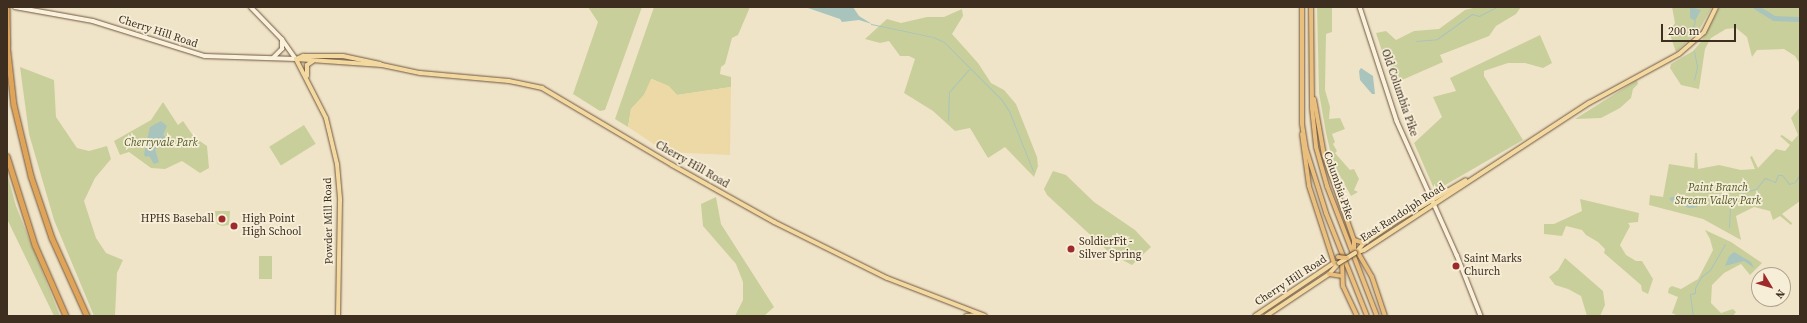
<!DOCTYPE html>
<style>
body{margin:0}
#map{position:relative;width:1807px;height:323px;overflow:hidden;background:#f0e4c8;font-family:"Source Serif 4",serif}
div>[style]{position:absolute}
.green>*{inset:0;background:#c9cf9b;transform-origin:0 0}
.sand>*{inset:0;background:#ecd9a5}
.water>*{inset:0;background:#a9c4bc}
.stream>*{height:1px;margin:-0.5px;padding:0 0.5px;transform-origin:0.5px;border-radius:0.5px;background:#a9c4bc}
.river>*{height:4.5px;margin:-2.25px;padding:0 2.25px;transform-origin:2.25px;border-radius:2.25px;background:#a9c4bc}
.roads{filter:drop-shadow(0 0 1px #6f573f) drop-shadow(0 0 1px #6f573f)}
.secondary>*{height:3.5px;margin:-1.75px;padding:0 1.75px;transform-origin:1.75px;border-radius:1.75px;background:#faf1dc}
.primary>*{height:4px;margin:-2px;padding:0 2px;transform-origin:2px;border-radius:2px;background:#f3d9a0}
.trunk>*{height:4px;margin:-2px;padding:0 2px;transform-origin:2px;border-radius:2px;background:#eabe7c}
.motorway>*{height:4.5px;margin:-2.25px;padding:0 2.25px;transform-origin:2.25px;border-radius:2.25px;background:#e0a458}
.bridges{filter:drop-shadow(0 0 1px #5b4430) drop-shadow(0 0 1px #5b4430)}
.primary-bridge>*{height:4px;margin:-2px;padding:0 2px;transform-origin:2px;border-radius:2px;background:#f3d9a0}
.trunk-bridge>*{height:4px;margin:-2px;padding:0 2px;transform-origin:2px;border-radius:2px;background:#eabe7c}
.dots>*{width:11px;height:11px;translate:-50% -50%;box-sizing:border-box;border:2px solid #f7eed8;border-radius:50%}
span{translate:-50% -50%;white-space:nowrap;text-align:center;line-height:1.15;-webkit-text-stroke:3.5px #f7eed8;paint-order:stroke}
.street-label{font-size:11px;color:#3d2e20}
.park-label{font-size:11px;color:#4d5a26;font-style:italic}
.poi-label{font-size:11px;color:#3d2e20}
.right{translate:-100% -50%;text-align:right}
.left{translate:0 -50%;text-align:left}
.frame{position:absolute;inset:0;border:8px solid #3d2e20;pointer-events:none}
.north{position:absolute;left:1751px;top:267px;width:40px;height:40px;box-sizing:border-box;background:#f7eed8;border:1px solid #ada18e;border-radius:50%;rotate:128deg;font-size:11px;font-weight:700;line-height:16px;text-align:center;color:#3d2e20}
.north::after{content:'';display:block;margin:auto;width:14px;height:18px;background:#9e2a2b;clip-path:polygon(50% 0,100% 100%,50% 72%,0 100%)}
.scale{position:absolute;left:1661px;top:24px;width:75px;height:18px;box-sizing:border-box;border:2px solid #3d2e20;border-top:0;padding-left:5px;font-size:12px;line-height:14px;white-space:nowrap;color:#3d2e20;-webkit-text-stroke:3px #f7eed8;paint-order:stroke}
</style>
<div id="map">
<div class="green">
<div style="clip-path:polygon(588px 7px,642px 7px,605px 110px,600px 111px,573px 94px,598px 22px)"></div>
<div style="clip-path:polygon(654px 7px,750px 7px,738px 35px,732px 38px,725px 64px,721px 67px,720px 74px,731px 77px,731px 87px,677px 95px,668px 86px,652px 79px,644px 95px,631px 109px,628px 127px,615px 119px)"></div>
<div style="clip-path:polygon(1317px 7px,1332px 7px,1332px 32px,1326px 34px,1325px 90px,1330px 107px,1329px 119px,1340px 118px,1345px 129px,1332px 134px,1335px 142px,1333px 144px,1337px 151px,1335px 153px,1350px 170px,1354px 169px,1359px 179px,1354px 190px,1358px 192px,1351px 196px,1333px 163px,1326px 133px,1319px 93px)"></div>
<div style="clip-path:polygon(1477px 7px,1521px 7px,1516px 14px,1496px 26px,1489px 36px,1440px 55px,1443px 62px,1393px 84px,1376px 33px,1386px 31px,1396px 40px,1414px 31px,1439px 29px,1465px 10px)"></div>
<div style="clip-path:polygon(1672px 7px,1712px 7px,1699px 30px,1676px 52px,1669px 32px,1675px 23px)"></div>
<div style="clip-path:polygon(1720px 7px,1800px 7px,1800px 64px,1795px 56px,1784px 49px,1757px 50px,1752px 57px,1747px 37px,1736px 28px,1726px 29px,1711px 38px,1705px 49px,1699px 89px,1681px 85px,1670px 68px,1671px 64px,1693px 51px,1701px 42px)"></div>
<div style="clip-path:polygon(962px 9px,963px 16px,952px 34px,978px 63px,991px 83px,1004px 90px,1016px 104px,1037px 157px,1038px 166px,1034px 177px,1005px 147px,988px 158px,970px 128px,955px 131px,933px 111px,904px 93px,915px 59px,909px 56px,900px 56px,889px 41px,880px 43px,865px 39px,887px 19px,901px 23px,927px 17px,944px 17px)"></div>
<div style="clip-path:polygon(1540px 35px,1552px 63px,1543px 68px,1525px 63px,1508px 63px,1484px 71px,1484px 76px,1523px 140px,1435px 191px,1414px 143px,1442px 117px,1433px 97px,1456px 91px,1450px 78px)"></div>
<div style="clip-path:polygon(20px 67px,54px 80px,56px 117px,77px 148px,89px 151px,107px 146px,111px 159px,95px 178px,84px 201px,96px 238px,106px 253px,123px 260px,117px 273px,115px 316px,94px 316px,54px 220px,29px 134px)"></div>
<div style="clip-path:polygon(1637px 80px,1638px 84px,1633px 89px,1631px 98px,1620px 108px,1601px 118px,1575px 119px)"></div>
<div style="clip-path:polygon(163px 102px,178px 125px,183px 121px,194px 137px,207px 146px,209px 168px,200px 173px,182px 161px,165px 169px,151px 168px,129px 152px,120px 155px,114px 141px,151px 120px)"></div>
<div style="clip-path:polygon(1800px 107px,1800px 201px,1782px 214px,1792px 223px,1791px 225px,1780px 216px,1773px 220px,1770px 211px,1754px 207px,1736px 216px,1741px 240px,1703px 219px,1649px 205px,1650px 195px,1663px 197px,1669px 164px,1694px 168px,1695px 153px,1697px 153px,1698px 169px,1719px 165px,1741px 170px,1755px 169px,1750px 157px,1752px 156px,1758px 168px,1776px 149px,1785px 151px,1790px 145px,1780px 136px,1782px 135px,1792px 142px,1798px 135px,1791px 118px)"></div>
<div style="left:304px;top:125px;width:22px;height:41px;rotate:58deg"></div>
<div style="clip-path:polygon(1053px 171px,1066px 175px,1094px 202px,1135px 230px,1151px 247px,1132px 265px,1111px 254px,1047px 195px,1044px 189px)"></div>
<div style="clip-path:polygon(7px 173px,16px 206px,60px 316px,54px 316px,7px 219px)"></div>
<div style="clip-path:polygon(716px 197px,721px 224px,774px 307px,764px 316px,735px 316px,743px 300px,743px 282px,736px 264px,703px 226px,701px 204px)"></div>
<div style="clip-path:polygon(1580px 199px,1639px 213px,1638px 222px,1628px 223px,1630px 226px,1620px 245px,1626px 255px,1636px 261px,1642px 261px,1653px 279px,1648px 294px,1642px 291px,1641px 285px,1604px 253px,1605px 249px,1598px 242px,1586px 235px,1582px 230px,1566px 226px,1562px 236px,1544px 234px,1544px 224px,1554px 224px,1582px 211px)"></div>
<div style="clip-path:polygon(215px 211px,230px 211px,229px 225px,222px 226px,217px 224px)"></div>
<div style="clip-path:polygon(1705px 230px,1731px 242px,1762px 263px,1750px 275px,1741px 264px,1724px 273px,1712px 285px,1711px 303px,1721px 313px,1733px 309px,1736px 312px,1733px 316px,1678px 316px,1672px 313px,1678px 297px,1668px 293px,1669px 288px,1672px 286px,1681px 289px,1698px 279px,1710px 256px,1713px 250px,1710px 239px)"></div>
<div style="left:259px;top:256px;width:13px;height:23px"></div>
<div style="clip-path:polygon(1565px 258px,1603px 291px,1605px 305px,1600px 316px,1587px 316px,1581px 296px,1568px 289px,1555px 285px,1549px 277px,1558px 270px)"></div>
</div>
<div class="sand">
<div style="clip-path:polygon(651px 79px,669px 86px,677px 95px,731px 87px,730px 155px,666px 152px,628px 127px,631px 109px,644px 95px)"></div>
</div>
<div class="water">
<div style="clip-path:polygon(805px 7px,853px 7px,859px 16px,872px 24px,859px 20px,842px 22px,840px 19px)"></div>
<div style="clip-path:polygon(1690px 7px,1701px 10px,1695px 21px,1690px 18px)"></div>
<div style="clip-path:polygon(1361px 68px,1373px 76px,1375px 94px,1372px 94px,1360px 80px,1359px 71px)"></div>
<div style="clip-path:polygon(161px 121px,167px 126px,163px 135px,173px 141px,171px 145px,155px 149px,159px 162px,154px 164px,149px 156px,146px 157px,144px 155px,145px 149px,150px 127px)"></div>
<div style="clip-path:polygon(1676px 196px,1691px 199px,1698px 207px,1689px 208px,1671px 201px,1669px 198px)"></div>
<div style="clip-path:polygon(1734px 252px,1751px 262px,1754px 268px,1744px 261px,1725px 266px,1729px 256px)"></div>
</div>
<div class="stream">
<div style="left:871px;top:24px;width:63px;rotate:11.8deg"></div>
<div style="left:933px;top:37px;width:12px;rotate:24deg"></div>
<div style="left:944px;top:42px;width:81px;rotate:45deg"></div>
<div style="left:1001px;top:99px;width:14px;rotate:56deg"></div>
<div style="left:1009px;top:111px;width:65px;rotate:68.2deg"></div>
<div style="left:1691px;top:32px;width:12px;rotate:-70deg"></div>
<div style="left:1416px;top:41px;width:21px;rotate:-5deg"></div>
<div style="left:1437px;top:39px;width:43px;rotate:-35.5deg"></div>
<div style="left:1472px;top:14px;width:7px;rotate:16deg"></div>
<div style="left:1479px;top:16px;width:20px;rotate:-27deg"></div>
<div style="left:1694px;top:51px;width:16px;rotate:79deg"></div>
<div style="left:1697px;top:67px;width:13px;rotate:103deg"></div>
<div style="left:948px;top:120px;width:28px;rotate:-88deg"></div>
<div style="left:949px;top:92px;width:30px;rotate:-49deg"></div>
<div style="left:1800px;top:158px;width:2px;rotate:90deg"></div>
<div style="left:1729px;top:227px;width:21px;rotate:-87deg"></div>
<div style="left:1730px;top:206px;width:20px;rotate:-45deg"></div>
<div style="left:1744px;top:192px;width:12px;rotate:-14deg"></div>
<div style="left:1756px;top:189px;width:14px;rotate:-51deg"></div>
<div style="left:1765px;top:178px;width:11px;rotate:22deg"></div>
<div style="left:1775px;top:182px;width:8px;rotate:-67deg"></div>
<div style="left:1778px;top:175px;width:4px"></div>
<div style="left:1782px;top:175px;width:11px;rotate:52deg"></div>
<div style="left:1789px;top:184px;width:6px;rotate:-18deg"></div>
<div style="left:1795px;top:182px;width:9px;rotate:-58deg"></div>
<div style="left:1693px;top:316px;width:22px;rotate:-98deg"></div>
<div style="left:1690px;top:294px;width:5px;rotate:-11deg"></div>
<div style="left:1695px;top:293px;width:5px;rotate:-90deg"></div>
<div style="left:1695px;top:288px;width:13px;rotate:-61deg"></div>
<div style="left:1701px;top:277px;width:11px;rotate:-38deg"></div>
<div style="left:1710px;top:270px;width:30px;rotate:-60deg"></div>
</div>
<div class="river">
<div style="left:1756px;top:7px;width:21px;rotate:31deg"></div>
<div style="left:1774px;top:18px;width:26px;rotate:2deg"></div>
</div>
<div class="roads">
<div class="secondary">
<div style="left:15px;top:7px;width:79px;rotate:10.2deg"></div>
<div style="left:93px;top:21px;width:117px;rotate:17.4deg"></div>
<div style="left:205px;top:56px;width:91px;rotate:1.9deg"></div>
<div style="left:251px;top:7px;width:45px;rotate:45.9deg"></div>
<div style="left:282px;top:39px;width:24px;rotate:55deg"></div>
<div style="left:1360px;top:7px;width:120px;rotate:72deg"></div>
<div style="left:1397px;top:121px;width:147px;rotate:65.9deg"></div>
<div style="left:1457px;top:255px;width:66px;rotate:68.5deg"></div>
<div style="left:273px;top:58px;width:13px;rotate:-45deg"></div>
<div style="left:282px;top:49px;width:9px;rotate:-90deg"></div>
</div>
<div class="primary">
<div style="left:296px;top:59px;width:86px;rotate:4deg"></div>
<div style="left:382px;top:65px;width:39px;rotate:12deg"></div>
<div style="left:420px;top:73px;width:89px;rotate:5.1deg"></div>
<div style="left:509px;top:81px;width:34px;rotate:12deg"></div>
<div style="left:542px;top:88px;width:151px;rotate:30.6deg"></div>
<div style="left:672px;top:165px;width:117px;rotate:29.2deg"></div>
<div style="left:774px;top:222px;width:126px;rotate:26.4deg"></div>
<div style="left:887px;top:278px;width:105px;rotate:21.2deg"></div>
<div style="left:296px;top:59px;width:66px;rotate:63deg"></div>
<div style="left:326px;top:118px;width:47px;rotate:76.6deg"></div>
<div style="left:337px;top:164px;width:37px;rotate:85deg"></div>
<div style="left:340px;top:201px;width:115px;rotate:91deg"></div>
<div style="left:296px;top:59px;width:8px;rotate:-23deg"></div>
<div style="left:303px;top:56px;width:40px"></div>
<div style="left:343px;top:56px;width:38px;rotate:12deg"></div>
<div style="left:307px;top:76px;width:11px;rotate:-90deg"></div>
<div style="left:307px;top:65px;width:7px;rotate:-34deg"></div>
<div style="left:1357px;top:251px;width:11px;rotate:-49deg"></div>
<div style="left:1364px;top:243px;width:37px;rotate:-34deg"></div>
<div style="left:1395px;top:222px;width:82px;rotate:-30.6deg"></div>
<div style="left:1355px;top:253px;width:9px;rotate:-18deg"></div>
<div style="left:1364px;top:250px;width:269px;rotate:-33.2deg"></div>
<div style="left:1589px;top:103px;width:102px;rotate:-28.6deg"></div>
<div style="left:1679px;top:54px;width:33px;rotate:-41deg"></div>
<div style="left:1704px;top:32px;width:28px;rotate:-64deg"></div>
<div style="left:966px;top:316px;width:12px;rotate:-5deg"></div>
<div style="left:1255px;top:316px;width:95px;rotate:-33.9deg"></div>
<div style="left:1334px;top:263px;width:5px"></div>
<div style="left:1266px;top:316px;width:76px;rotate:-33.7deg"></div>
<div style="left:1329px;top:274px;width:13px;rotate:-48deg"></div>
</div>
<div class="trunk">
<div style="left:1302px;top:7px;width:117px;rotate:90deg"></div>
<div style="left:1302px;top:124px;width:25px;rotate:81deg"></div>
<div style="left:1306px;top:149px;width:67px;rotate:72.6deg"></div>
<div style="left:1326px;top:213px;width:111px;rotate:68.3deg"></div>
<div style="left:1311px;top:7px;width:101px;rotate:89.4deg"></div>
<div style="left:1312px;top:108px;width:39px;rotate:84deg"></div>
<div style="left:1316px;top:147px;width:41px;rotate:74.2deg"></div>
<div style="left:1327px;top:186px;width:139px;rotate:69deg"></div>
<div style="left:1314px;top:99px;width:57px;rotate:79.9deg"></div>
<div style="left:1324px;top:155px;width:90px;rotate:70.6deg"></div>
<div style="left:1354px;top:240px;width:13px;rotate:90deg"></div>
<div style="left:1302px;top:134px;width:52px;rotate:82.3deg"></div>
<div style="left:1309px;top:186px;width:81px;rotate:72deg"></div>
<div style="left:1354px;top:240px;width:10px;rotate:17deg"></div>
<div style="left:1357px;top:251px;width:30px;rotate:60deg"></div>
<div style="left:1372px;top:277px;width:41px;rotate:71.6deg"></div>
<div style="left:1342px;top:261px;width:25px;rotate:88deg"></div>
<div style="left:1343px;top:286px;width:33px;rotate:65deg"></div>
<div style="left:1329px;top:274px;width:12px;rotate:9deg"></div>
</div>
<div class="motorway">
<div style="left:7px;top:7px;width:39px;rotate:89deg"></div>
<div style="left:7px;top:44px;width:61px;rotate:83.5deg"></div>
<div style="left:14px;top:105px;width:73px;rotate:76.5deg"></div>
<div style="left:31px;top:176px;width:65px;rotate:71.3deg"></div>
<div style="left:52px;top:238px;width:85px;rotate:65.8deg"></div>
<div style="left:7px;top:156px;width:93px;rotate:72.5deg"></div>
<div style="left:35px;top:245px;width:77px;rotate:66.4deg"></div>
</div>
</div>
<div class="bridges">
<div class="primary-bridge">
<div style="left:1339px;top:263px;width:19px;rotate:-32deg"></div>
</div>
<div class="trunk-bridge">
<div style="left:1338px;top:257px;width:9px;rotate:6deg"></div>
</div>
</div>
<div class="dots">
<div style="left:222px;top:219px;background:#9e2a2b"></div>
<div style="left:234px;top:226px;background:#9e2a2b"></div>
<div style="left:1071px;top:249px;background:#9e2a2b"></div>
<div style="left:1456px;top:266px;background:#9e2a2b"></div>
</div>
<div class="street-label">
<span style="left:158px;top:32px;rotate:18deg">Cherry Hill Road</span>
<span style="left:1399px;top:93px;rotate:71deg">Old Columbia Pike</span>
<span style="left:692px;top:165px;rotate:30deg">Cherry Hill Road</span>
<span style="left:1338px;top:186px;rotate:71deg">Columbia Pike</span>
<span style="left:1403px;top:213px;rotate:-33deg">East Randolph Road</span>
<span style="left:329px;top:221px;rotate:-91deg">Powder Mill Road</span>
<span style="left:1291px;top:281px;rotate:-33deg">Cherry Hill Road</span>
</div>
<div class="park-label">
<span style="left:161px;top:143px">Cherryvale Park</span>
<span style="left:1718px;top:195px">Paint Branch<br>Stream Valley Park</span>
</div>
<div class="poi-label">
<span class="right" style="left:214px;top:219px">HPHS Baseball</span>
<span class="left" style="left:242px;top:226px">High Point<br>High School</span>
<span class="left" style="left:1079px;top:249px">SoldierFit -<br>Silver Spring</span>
<span class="left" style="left:1464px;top:266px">Saint Marks<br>Church</span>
</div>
<div class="frame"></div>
<div class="north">N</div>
<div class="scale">200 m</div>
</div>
